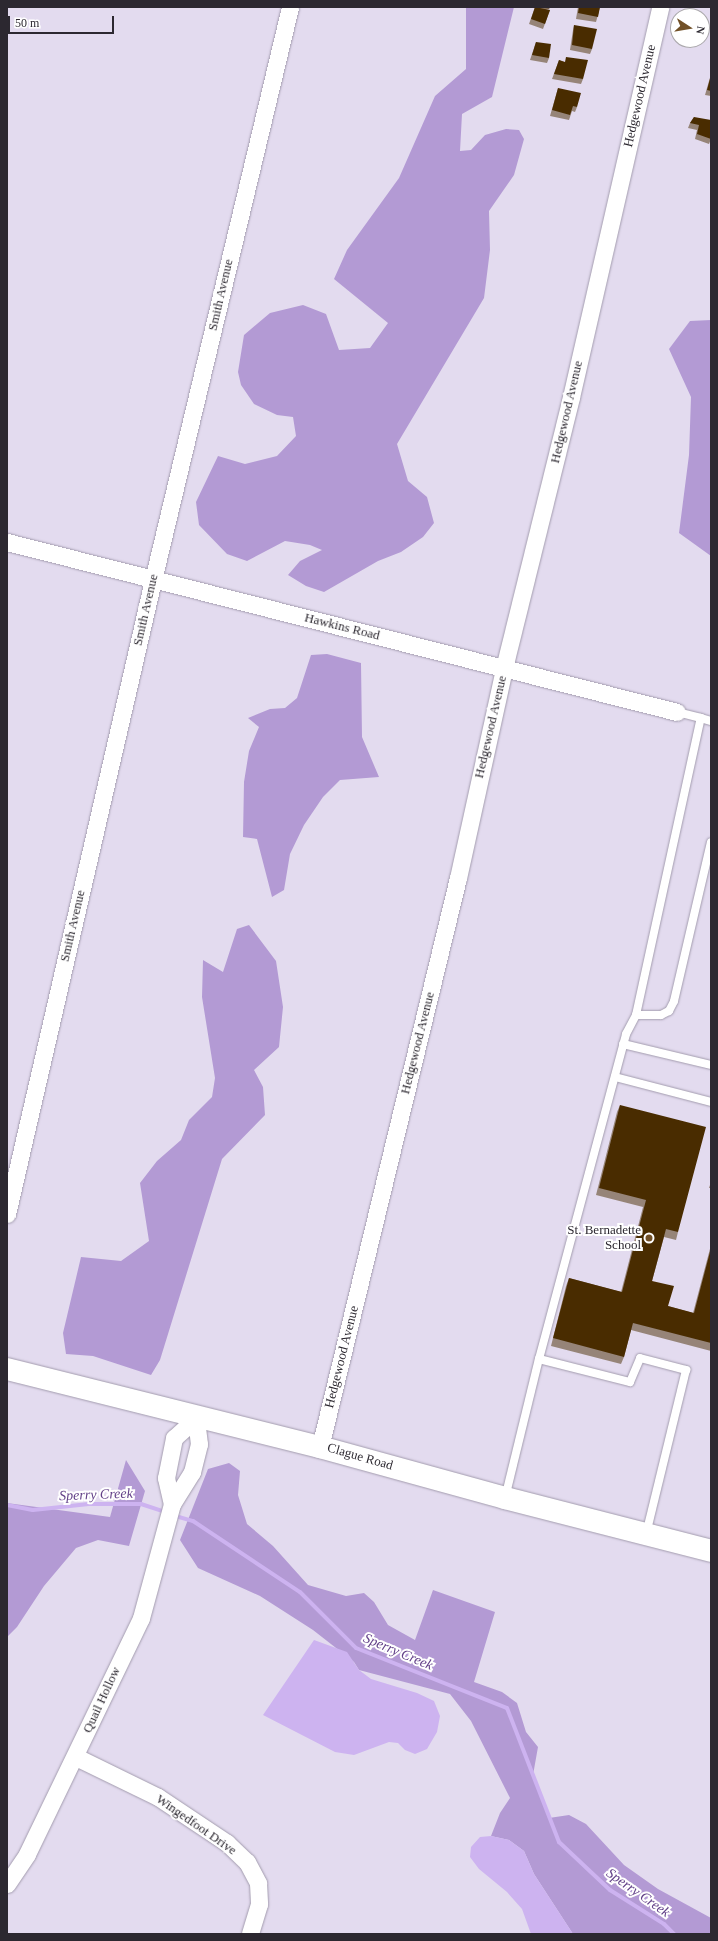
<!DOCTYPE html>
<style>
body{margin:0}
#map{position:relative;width:718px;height:1941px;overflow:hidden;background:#e3dbef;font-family:"Times New Roman",serif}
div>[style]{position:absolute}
.forest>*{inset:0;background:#b39ad4}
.water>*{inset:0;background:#cdb3f0}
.stream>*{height:4px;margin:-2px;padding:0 2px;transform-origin:2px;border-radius:2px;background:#cdb3f0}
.roads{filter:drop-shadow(0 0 1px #a39cae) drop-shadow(0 0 1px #a39cae)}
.service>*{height:8px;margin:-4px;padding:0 4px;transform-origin:4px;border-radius:4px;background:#fff}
.minor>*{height:17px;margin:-8.5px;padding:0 8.5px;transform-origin:8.5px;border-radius:8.5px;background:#fff}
.secondary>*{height:22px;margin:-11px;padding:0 11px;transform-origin:11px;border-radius:11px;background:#fff}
.wall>*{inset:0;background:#968478}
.shaded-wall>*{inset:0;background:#776048}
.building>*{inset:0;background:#492c00}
.dots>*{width:11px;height:11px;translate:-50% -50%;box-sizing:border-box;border:2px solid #fff;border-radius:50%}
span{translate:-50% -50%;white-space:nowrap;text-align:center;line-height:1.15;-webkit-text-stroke:4px #fff;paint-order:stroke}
.street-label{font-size:13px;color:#2c2830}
.poi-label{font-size:13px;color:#2c2830}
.right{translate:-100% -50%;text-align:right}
.water-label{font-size:14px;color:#624088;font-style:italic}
.frame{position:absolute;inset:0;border:8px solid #2c2830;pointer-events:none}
.north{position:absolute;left:670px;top:8px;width:40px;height:40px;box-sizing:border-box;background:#fff;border:1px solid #aba9ac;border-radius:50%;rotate:102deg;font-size:11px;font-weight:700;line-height:16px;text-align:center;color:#2c2830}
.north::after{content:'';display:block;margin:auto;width:14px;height:18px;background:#715027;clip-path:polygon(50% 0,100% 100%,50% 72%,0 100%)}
.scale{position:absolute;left:8px;top:16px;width:106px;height:18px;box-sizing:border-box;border:2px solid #2c2830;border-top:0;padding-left:5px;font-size:12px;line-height:14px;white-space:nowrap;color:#2c2830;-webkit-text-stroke:3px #fff;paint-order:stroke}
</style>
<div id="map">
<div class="forest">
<div style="clip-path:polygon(466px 7px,514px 7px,492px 97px,462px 114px,460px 151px,471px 150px,485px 135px,506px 129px,519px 130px,524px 139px,514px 175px,489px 211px,490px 250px,484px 298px,397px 444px,408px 481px,427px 497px,434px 523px,423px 537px,401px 552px,378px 561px,324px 592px,306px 586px,288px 575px,300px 561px,322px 550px,310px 545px,285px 541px,247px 561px,227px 554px,199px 525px,196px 502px,218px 456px,245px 464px,277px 456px,296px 436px,293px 417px,277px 415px,254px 404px,241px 385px,238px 372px,244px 335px,270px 313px,303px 305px,326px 314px,339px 350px,370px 348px,388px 323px,334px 279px,347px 250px,399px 178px,435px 96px,466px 69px)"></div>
<div style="clip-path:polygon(711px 320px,711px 556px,679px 533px,689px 455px,691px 397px,669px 349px,690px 321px)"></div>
<div style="clip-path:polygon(327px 654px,361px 663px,362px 737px,379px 777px,340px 780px,323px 797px,304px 825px,290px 854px,284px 890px,272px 897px,257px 839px,243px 837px,244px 782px,249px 751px,259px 727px,248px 718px,270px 709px,285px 708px,297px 698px,311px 655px)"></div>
<div style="clip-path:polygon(249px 925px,276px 961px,283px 1007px,279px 1047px,254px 1070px,263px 1087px,265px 1115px,222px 1159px,160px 1360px,151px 1375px,93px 1356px,66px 1354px,63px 1333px,81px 1257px,121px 1261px,149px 1241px,140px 1183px,157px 1161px,181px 1140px,189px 1120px,212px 1097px,215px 1078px,202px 997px,203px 960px,223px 972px,237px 929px)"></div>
<div style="clip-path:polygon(126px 1460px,145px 1491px,129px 1546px,98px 1540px,76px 1548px,44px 1586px,17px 1627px,7px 1637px,7px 1503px,110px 1517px)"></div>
<div style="clip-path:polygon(229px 1463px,240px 1471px,238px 1495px,247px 1524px,273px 1546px,308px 1585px,346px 1596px,364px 1593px,374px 1602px,388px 1625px,415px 1640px,433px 1590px,495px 1612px,474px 1682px,502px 1692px,517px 1703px,526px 1732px,538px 1747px,533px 1775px,549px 1818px,569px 1815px,586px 1824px,624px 1865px,658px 1889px,711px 1918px,711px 1934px,573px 1934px,534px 1874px,524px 1851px,509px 1840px,491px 1836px,500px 1813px,510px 1798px,471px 1721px,450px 1694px,359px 1670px,354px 1662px,313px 1630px,260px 1596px,198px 1568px,180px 1540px,208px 1469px)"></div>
</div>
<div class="water">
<div style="clip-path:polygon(314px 1640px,347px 1652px,359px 1670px,371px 1679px,417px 1693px,434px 1701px,440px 1716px,437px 1732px,427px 1749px,415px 1754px,405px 1750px,398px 1743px,389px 1742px,354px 1755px,335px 1752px,263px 1715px)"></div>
<div style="clip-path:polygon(491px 1836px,509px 1840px,524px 1851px,534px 1874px,573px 1934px,531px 1934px,522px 1909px,507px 1892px,479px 1869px,470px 1857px,471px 1847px,480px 1837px)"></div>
</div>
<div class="stream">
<div style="left:7px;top:1505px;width:26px;rotate:11deg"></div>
<div style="left:33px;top:1510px;width:56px;rotate:-6.1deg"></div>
<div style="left:89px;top:1504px;width:52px"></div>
<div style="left:141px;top:1504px;width:26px;rotate:18deg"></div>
<div style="left:172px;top:1515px;width:22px;rotate:16deg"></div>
<div style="left:193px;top:1521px;width:128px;rotate:33.6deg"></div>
<div style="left:300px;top:1592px;width:79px;rotate:45deg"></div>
<div style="left:356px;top:1648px;width:162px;rotate:21.7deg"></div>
<div style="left:507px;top:1708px;width:144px;rotate:68.8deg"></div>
<div style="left:559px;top:1842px;width:70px;rotate:43.3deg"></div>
<div style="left:610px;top:1890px;width:64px;rotate:32.2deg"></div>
<div style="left:664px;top:1924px;width:14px;rotate:45deg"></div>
</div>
<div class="roads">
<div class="service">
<div style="left:701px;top:718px;width:10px;rotate:17deg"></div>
<div style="left:636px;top:1015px;width:25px"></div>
<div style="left:661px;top:1015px;width:9px;rotate:-27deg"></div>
<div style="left:669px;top:1011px;width:11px;rotate:-63deg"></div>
<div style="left:674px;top:1001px;width:163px;rotate:-76.9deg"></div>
<div style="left:623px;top:1044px;width:90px;rotate:13.4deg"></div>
<div style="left:615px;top:1077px;width:99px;rotate:14.6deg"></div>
<div style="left:539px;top:1359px;width:94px;rotate:14.2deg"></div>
<div style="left:630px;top:1382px;width:26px;rotate:-67deg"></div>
<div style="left:640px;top:1358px;width:48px;rotate:14.6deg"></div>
<div style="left:686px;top:1370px;width:169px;rotate:103.7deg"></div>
<div style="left:505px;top:1498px;width:143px;rotate:-76.3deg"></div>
<div style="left:539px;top:1359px;width:336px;rotate:-75deg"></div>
<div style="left:626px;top:1034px;width:21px;rotate:-62deg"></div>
<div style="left:636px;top:1015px;width:304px;rotate:-77.7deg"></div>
<div style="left:701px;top:718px;width:25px;rotate:-166deg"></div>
</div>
<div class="minor">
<div style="left:7px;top:542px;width:691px;rotate:14.24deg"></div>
<div style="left:7px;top:1214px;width:651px;rotate:-77.03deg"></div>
<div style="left:153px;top:580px;width:589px;rotate:-76.55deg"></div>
<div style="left:320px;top:1447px;width:585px;rotate:-76.37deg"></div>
<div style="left:458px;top:878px;width:215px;rotate:-77.6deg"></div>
<div style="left:504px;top:668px;width:279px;rotate:-76.1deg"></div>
<div style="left:571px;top:397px;width:400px;rotate:-77.1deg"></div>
<div style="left:172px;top:1504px;width:27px;rotate:-103deg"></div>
<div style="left:166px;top:1478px;width:41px;rotate:-78.7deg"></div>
<div style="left:174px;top:1438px;width:30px;rotate:-42deg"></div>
<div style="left:76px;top:1757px;width:91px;rotate:26deg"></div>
<div style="left:158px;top:1797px;width:83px;rotate:33.7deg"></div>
<div style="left:227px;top:1843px;width:28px;rotate:44deg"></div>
<div style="left:247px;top:1862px;width:24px;rotate:62deg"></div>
<div style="left:258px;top:1883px;width:21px;rotate:87deg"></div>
<div style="left:259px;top:1904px;width:31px;rotate:107deg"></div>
<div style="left:7px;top:1884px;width:36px;rotate:-56deg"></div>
<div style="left:27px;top:1854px;width:262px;rotate:-64.2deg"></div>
<div style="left:141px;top:1618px;width:118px;rotate:-74.8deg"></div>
<div style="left:172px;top:1504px;width:38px;rotate:-58deg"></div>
<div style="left:192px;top:1472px;width:29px;rotate:-76deg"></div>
<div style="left:199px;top:1444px;width:26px;rotate:-97deg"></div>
</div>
<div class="secondary">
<div style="left:7px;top:1369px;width:323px;rotate:14deg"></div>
<div style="left:320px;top:1447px;width:192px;rotate:15.4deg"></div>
<div style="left:505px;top:1498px;width:213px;rotate:14.4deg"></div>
</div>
</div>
<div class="wall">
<div style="clip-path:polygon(535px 7px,550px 7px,549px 9px,539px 8px,550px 10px,543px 29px,529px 24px)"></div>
<div style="clip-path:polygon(578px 7px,600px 7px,596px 22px,576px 19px)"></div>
<div style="clip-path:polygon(574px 25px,592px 49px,590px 54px,570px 50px,573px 30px)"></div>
<div style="clip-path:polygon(536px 42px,549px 58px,547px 63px,530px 60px)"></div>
<div style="clip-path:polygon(559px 60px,564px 62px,583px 79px,581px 84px,552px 79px)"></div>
<div style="clip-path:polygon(711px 74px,711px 96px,705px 95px)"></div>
<div style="clip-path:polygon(558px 88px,577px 107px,575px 112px,572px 111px,569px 120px,550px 116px)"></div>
<div style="clip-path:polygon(694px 117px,711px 139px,709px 144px,695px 139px,697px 130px,688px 128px,690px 123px)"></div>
<div style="clip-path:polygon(620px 1105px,678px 1232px,676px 1240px,664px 1237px,652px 1281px,668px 1306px,693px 1313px,711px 1245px,711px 1351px,631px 1330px,624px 1357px,621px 1364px,551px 1346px,566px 1286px,569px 1278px,621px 1292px,643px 1207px,596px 1195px,617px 1112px)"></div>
<div style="clip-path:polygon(711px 1182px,711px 1188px,709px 1188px)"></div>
</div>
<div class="shaded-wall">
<div style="clip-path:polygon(535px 7px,550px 7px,549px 9px,535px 8px)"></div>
</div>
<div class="building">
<div style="clip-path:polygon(535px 7px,550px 10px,545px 24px,531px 19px)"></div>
<div style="clip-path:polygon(579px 7px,600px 7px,598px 17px,578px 13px)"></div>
<div style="clip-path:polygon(574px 25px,597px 29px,592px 49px,572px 45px)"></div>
<div style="clip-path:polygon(536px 42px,551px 44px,549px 58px,532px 55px)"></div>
<div style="clip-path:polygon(566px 57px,588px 60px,583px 79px,554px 74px,559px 60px,565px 62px)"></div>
<div style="clip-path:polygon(711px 75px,711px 91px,707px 90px)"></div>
<div style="clip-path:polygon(558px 88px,581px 93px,577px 107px,573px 106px,570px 115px,552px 110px)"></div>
<div style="clip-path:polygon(694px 117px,711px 120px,711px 139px,697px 134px,699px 125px,690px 123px)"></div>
<div style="clip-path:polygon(620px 1105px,706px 1127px,678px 1232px,666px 1229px,652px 1281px,674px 1286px,668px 1306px,694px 1313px,711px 1248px,711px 1343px,633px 1323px,624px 1357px,553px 1338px,569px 1278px,622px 1292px,646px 1200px,599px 1188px)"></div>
</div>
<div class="dots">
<div style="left:649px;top:1238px;background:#715027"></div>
</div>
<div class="street-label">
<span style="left:640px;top:96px;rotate:-77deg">Hedgewood Avenue</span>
<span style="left:221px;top:295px;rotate:-77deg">Smith Avenue</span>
<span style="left:567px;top:412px;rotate:-77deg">Hedgewood Avenue</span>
<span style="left:146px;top:610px;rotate:-77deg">Smith Avenue</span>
<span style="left:342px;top:627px;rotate:14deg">Hawkins Road</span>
<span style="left:491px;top:727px;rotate:-77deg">Hedgewood Avenue</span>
<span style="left:73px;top:926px;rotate:-77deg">Smith Avenue</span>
<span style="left:418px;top:1043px;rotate:-76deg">Hedgewood Avenue</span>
<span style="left:342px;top:1357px;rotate:-76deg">Hedgewood Avenue</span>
<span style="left:360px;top:1457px;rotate:16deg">Clague Road</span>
<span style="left:102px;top:1700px;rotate:-65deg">Quail Hollow</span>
<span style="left:196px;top:1825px;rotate:35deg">Wingedfoot Drive</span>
</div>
<div class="poi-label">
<span class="right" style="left:641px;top:1238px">St. Bernadette<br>School</span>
</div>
<div class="water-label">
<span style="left:96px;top:1495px;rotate:-2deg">Sperry Creek</span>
<span style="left:398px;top:1652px;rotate:23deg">Sperry Creek</span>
<span style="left:638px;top:1893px;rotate:35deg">Sperry Creek</span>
</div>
<div class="frame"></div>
<div class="north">N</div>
<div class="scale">50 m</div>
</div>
